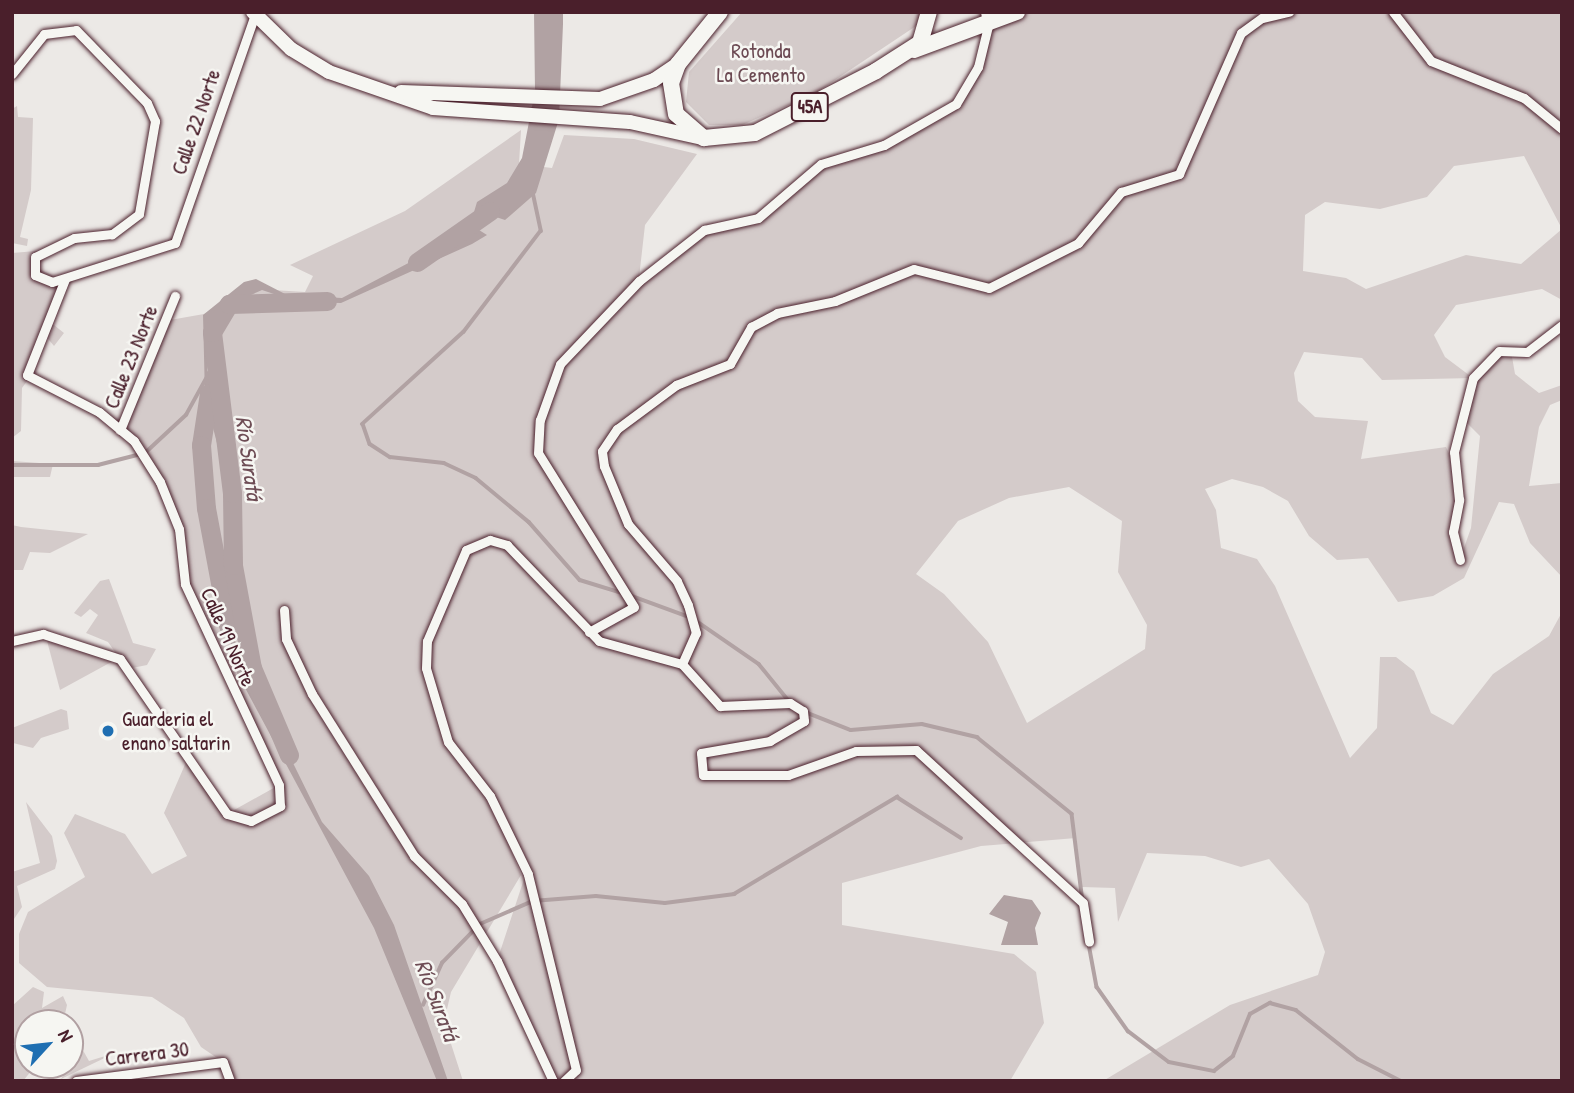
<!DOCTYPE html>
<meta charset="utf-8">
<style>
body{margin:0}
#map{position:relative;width:1574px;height:1093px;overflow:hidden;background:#ece9e6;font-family:"Patrick Hand",sans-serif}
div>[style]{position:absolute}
.green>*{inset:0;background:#d4cbca}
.water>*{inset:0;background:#b1a2a3}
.stream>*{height:3.5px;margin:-1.75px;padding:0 1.75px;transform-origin:1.75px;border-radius:1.75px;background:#b1a2a3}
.river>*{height:19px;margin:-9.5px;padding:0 9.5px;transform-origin:9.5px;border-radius:9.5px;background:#b1a2a3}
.roads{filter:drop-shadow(0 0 2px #4a1f2b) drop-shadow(0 0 2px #4a1f2b)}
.street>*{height:9px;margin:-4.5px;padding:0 4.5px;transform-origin:4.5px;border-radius:4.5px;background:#f6f6f2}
.primary>*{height:14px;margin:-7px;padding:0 7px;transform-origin:7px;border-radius:7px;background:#f6f6f2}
.highway>*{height:16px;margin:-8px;padding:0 8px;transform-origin:8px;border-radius:8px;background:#f6f6f2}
.dots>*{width:19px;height:19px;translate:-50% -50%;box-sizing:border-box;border:4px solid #f6f6f2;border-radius:50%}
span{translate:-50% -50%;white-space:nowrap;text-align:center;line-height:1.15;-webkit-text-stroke:5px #f6f6f2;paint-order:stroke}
.shield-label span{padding:2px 5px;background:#f6f6f2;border:2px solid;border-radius:5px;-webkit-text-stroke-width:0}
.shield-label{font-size:19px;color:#4a1f2b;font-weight:700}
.park-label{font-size:21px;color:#6c4a53}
.street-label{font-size:21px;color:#4a1f2b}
.poi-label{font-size:21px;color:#4a1f2b}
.left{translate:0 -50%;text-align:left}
.water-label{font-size:23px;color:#6e4d55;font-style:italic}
.frame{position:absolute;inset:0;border:14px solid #4a1f2b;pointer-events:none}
.north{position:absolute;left:14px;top:1009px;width:70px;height:70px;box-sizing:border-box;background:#f6f6f2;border:2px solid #b1a0a2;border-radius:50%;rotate:63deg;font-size:19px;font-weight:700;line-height:28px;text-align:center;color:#4a1f2b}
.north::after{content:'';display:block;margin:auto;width:24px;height:32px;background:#1f6fb2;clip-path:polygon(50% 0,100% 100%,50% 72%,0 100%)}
</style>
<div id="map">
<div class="green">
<div style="clip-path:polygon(742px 12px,921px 12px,922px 14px,919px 24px,814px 94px,742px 125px,709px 125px,686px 102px,689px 72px)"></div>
<div style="clip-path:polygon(evenodd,985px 12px,1562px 12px,1562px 300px,1542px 289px,1456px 305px,1434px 335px,1445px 357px,1473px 378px,1382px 380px,1362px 358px,1304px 352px,1294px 373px,1298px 401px,1315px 417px,1368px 421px,1361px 459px,1446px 447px,1456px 469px,1453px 532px,1460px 559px,1471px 528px,1480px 436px,1468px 424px,1458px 424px,1479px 365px,1511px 351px,1515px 374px,1539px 393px,1562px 385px,1562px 400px,1550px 405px,1539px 427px,1529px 486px,1562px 483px,1562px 577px,1530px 543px,1514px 504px,1499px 502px,1464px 578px,1433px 596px,1398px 602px,1368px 558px,1337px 560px,1309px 536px,1288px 501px,1263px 487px,1232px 479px,1205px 489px,1216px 510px,1221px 548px,1257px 559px,1275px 586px,1350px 758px,1377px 728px,1380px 657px,1396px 657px,1414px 671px,1431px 713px,1453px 725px,1493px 674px,1549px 636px,1562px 612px,1562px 1081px,1103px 1081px,1230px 1005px,1318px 975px,1325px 952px,1308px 904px,1269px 859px,1241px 867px,1205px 856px,1147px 853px,1118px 922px,1115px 888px,1082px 887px,1076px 838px,981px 846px,842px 883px,842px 925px,1014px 954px,1036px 972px,1044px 1023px,1010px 1081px,554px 1081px,497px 961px,525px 876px,509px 845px,521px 875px,451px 992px,444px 1022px,463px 1081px,230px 1081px,223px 1062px,201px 1047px,184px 1018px,152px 997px,47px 987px,19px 963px,19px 934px,28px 912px,85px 877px,64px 833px,75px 814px,125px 834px,152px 874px,187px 856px,164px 813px,187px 760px,227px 814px,279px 785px,185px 584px,179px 529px,160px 482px,123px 429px,136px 386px,170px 320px,204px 314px,256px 289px,305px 292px,313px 276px,290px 265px,405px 211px,521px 130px,519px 164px,552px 168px,564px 135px,634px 139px,697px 154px,645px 225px,639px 278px,695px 236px,774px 209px,829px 156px,887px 147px,965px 93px,978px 67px,985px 12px,1524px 156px,1562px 229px,1521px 264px,1466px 255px,1366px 289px,1346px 278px,1303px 271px,1305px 215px,1325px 202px,1380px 209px,1427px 197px,1454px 166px,1524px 156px,985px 12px,1069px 487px,1122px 521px,1118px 572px,1147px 625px,1145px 649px,1027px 723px,988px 642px,944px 594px,916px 574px,958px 521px,1009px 498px,1069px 487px)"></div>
<div style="clip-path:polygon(17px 106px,18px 117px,33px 118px,31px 190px,20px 237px,28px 239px,27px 246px,12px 243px,12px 109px)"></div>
<div style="clip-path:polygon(48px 250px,32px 266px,52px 275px,63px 299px,49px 321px,64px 333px,54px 346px,45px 335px,35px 351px,33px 373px,22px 388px,21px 431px,12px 438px,12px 253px)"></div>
<div style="clip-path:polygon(12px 461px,53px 464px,50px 477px,12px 477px)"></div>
<div style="clip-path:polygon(12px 525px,21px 527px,88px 534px,50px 553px,30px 552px,23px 570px,12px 570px)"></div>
<div style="clip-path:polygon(109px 579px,133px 643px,156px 649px,147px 665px,127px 669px,108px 642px,86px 633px,98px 615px,90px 609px,81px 617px,74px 613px,100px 581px)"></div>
<div style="clip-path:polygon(46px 637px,115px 660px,60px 690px)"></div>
<div style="clip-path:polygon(61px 709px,67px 711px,69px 729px,41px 738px,33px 748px,13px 743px,12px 728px)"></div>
<div style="clip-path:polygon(26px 802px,52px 836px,57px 861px,55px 869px,17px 886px,22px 907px,14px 919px,12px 872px,40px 863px)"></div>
<div style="clip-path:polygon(33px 987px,44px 992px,42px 1008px,63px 996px,67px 1005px,63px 1023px,28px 1023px,28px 1065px,36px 1065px,23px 1081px,12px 1081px,12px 1006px)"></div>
<div style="clip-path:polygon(80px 1045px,89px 1061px,115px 1053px,61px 1079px)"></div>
</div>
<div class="water">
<div style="clip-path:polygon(534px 12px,563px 12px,563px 24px,559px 119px,536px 193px,505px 220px,493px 216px,479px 230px,487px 235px,472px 244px,341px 303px,298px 302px,262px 290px,220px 309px,207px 370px,221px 400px,216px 413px,227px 473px,229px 620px,238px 651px,322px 822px,369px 876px,394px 925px,448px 1081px,437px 1081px,374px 928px,229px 658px,234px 653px,218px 607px,226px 578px,224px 470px,205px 397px,203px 315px,244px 282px,256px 279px,287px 295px,342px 298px,435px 249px,446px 250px,468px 232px,477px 202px,507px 183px,522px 158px,535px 91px)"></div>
<div style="clip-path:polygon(1004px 895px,1032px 900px,1041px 913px,1035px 928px,1038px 945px,1001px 945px,1008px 922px,989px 914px)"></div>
</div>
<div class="stream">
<div style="left:533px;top:192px;width:40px;rotate:78deg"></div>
<div style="left:541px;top:231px;width:127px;rotate:127.3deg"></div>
<div style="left:464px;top:332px;width:137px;rotate:137.7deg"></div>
<div style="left:363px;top:424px;width:21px;rotate:71deg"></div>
<div style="left:370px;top:444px;width:24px;rotate:33deg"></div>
<div style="left:390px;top:457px;width:54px;rotate:6.3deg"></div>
<div style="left:444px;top:463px;width:35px;rotate:25deg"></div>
<div style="left:476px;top:478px;width:69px;rotate:39.7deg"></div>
<div style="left:529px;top:522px;width:77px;rotate:48.7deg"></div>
<div style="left:580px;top:580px;width:44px;rotate:17.2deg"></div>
<div style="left:12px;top:465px;width:86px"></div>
<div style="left:98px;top:465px;width:49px;rotate:-14.3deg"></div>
<div style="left:145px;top:453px;width:56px;rotate:-42.8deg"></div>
<div style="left:186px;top:415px;width:58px;rotate:-61.2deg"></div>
<div style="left:629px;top:595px;width:67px;rotate:20.1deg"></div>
<div style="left:692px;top:618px;width:81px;rotate:34.5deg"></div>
<div style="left:759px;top:664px;width:48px;rotate:51deg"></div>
<div style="left:805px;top:712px;width:49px;rotate:21.4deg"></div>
<div style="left:851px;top:730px;width:71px;rotate:-4.8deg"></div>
<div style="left:922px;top:724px;width:57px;rotate:13.3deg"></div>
<div style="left:977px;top:737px;width:122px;rotate:39deg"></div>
<div style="left:1072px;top:814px;width:89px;rotate:82.9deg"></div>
<div style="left:1089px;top:944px;width:44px;rotate:79.5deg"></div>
<div style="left:1097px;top:987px;width:54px;rotate:54.8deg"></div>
<div style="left:1128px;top:1031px;width:51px;rotate:37.1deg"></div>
<div style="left:1169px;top:1062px;width:46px;rotate:11.3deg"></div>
<div style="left:1214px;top:1071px;width:24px;rotate:-38deg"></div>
<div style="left:1233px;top:1056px;width:45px;rotate:-68deg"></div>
<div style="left:1250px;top:1014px;width:23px;rotate:-29deg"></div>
<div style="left:1270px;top:1003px;width:27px;rotate:15deg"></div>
<div style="left:1296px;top:1010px;width:79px;rotate:38.3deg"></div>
<div style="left:1358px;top:1059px;width:48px;rotate:27.1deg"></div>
<div style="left:423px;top:1005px;width:46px;rotate:-65.7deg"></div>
<div style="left:442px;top:963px;width:54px;rotate:-45.7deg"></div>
<div style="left:480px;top:924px;width:58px;rotate:-23.5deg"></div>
<div style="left:533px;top:901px;width:63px;rotate:-4.5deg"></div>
<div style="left:596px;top:896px;width:69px;rotate:5.8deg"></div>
<div style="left:665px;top:903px;width:70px;rotate:-7.4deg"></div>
<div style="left:734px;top:894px;width:190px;rotate:-30.8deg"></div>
<div style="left:897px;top:797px;width:76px;rotate:32.6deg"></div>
</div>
<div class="river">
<div style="left:417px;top:262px;width:89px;rotate:-34.9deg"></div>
<div style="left:209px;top:393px;width:53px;rotate:98.7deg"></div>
<div style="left:201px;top:445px;width:63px;rotate:85.5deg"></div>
<div style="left:206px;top:508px;width:119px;rotate:79.4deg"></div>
<div style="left:289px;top:755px;width:95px;rotate:-113deg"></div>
<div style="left:252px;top:668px;width:105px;rotate:-100.5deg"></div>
<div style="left:233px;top:565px;width:72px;rotate:-90.8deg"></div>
<div style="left:232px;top:493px;width:162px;rotate:-97.1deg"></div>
<div style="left:212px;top:332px;width:33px;rotate:-59deg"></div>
<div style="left:229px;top:304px;width:98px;rotate:-1.8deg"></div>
</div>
<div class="roads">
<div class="street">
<div style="left:1393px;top:12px;width:62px;rotate:52.2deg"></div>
<div style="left:1431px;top:61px;width:100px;rotate:21.7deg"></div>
<div style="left:1524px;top:98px;width:49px;rotate:39.2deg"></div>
<div style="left:12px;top:74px;width:51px;rotate:-51.3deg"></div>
<div style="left:44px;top:34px;width:32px;rotate:-7deg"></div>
<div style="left:76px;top:30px;width:102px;rotate:45.8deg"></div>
<div style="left:147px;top:103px;width:20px;rotate:66deg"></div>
<div style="left:155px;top:121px;width:94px;rotate:99.8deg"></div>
<div style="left:139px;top:214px;width:34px;rotate:143deg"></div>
<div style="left:112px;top:234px;width:38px;rotate:174deg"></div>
<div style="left:74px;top:238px;width:43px;rotate:154deg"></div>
<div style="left:35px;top:257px;width:18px;rotate:90deg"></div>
<div style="left:35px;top:275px;width:18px;rotate:22deg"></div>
<div style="left:52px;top:282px;width:129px;rotate:-17.6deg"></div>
<div style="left:175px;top:243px;width:242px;rotate:-70.7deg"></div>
<div style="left:120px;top:430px;width:145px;rotate:-67.7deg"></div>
<div style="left:1460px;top:560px;width:29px;rotate:-104deg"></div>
<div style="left:1453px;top:532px;width:33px;rotate:-79deg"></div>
<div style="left:1459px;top:500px;width:48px;rotate:-95.9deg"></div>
<div style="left:1454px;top:452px;width:76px;rotate:-75.6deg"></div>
<div style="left:1473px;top:378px;width:37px;rotate:-46deg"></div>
<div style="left:1499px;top:351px;width:28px;rotate:2deg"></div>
<div style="left:1527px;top:352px;width:44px;rotate:-37.6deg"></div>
<div style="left:284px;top:610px;width:29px;rotate:86deg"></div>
<div style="left:286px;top:639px;width:61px;rotate:64.7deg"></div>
<div style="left:312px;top:694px;width:191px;rotate:57.8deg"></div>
<div style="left:414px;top:856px;width:68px;rotate:45deg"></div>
<div style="left:462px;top:904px;width:67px;rotate:58.4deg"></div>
<div style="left:497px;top:961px;width:132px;rotate:65deg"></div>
<div style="left:589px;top:632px;width:51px;rotate:-29.1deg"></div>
<div style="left:634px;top:607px;width:181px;rotate:-121.9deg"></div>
<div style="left:538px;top:453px;width:33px;rotate:-87deg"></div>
<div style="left:540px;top:420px;width:59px;rotate:-70.3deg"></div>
<div style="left:560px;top:364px;width:115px;rotate:-46.4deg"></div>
<div style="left:639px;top:281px;width:83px;rotate:-38.1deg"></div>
<div style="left:704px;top:230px;width:55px;rotate:-12.5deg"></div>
<div style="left:758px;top:218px;width:83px;rotate:-40.6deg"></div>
<div style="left:821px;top:164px;width:66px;rotate:-16.8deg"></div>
<div style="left:884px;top:145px;width:83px;rotate:-29.7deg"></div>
<div style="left:956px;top:104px;width:43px;rotate:-59.3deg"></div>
<div style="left:978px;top:67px;width:42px;rotate:-76.3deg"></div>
<div style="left:988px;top:26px;width:14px;rotate:-102deg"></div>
<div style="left:12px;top:641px;width:32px;rotate:-13deg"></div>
<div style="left:43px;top:634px;width:81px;rotate:18deg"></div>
<div style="left:120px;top:659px;width:188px;rotate:55.4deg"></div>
<div style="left:227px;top:814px;width:25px;rotate:16deg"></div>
<div style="left:251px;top:821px;width:33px;rotate:-27deg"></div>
<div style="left:280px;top:806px;width:21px;rotate:-93deg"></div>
<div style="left:279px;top:785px;width:222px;rotate:-115.1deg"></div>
<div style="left:185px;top:584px;width:55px;rotate:-96.2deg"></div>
<div style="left:179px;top:529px;width:51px;rotate:-112deg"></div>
<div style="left:160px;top:482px;width:49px;rotate:-122.4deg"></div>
<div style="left:134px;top:441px;width:45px;rotate:-140.4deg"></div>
<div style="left:99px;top:412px;width:81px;rotate:-152.8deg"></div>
<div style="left:27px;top:375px;width:103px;rotate:-68.4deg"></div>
<div style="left:682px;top:664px;width:57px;rotate:47.9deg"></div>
<div style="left:720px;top:706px;width:70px;rotate:-2.5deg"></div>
<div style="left:790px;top:703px;width:15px;rotate:32deg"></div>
<div style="left:803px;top:711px;width:10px;rotate:84deg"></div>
<div style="left:804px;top:721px;width:39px;rotate:150deg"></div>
<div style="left:770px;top:741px;width:70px;rotate:170.1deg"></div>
<div style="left:701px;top:753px;width:22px;rotate:85deg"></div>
<div style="left:703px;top:775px;width:85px"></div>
<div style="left:788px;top:775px;width:72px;rotate:-19.4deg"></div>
<div style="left:856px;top:751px;width:60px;rotate:-1deg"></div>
<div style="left:916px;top:750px;width:226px;rotate:42.5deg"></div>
<div style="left:1083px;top:903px;width:39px;rotate:81deg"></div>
<div style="left:76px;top:1081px;width:148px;rotate:-7.4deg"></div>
<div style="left:223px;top:1062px;width:20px;rotate:70deg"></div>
<div style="left:564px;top:1081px;width:16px;rotate:-43deg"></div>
<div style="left:576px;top:1070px;width:202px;rotate:-103.8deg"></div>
<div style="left:528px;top:874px;width:87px;rotate:-116deg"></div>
<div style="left:490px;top:796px;width:68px;rotate:-127.9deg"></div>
<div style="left:448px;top:742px;width:77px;rotate:-106.6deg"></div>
<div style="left:426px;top:668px;width:27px;rotate:-88deg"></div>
<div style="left:427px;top:641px;width:99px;rotate:-66.8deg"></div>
<div style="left:466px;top:550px;width:26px;rotate:-23deg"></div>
<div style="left:490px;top:540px;width:18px;rotate:16deg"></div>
<div style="left:507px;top:545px;width:133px;rotate:46.2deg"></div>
<div style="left:599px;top:641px;width:86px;rotate:15.5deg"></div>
<div style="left:682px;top:664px;width:34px;rotate:-66deg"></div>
<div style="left:696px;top:633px;width:29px;rotate:-106deg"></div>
<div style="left:688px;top:605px;width:26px;rotate:-115deg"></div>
<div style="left:677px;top:581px;width:75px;rotate:-130.7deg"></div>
<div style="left:628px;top:524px;width:63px;rotate:-112.5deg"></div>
<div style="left:604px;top:466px;width:15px;rotate:-98deg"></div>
<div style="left:602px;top:451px;width:27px;rotate:-56deg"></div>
<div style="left:617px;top:429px;width:74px;rotate:-36.7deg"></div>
<div style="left:676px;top:385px;width:58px;rotate:-21.3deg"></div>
<div style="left:730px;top:364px;width:43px;rotate:-60.4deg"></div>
<div style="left:751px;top:327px;width:30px;rotate:-28deg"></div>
<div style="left:777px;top:313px;width:59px;rotate:-11.7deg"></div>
<div style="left:835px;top:301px;width:85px;rotate:-22.1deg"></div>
<div style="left:914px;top:269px;width:77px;rotate:14.2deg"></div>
<div style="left:989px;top:288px;width:100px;rotate:-26.8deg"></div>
<div style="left:1078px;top:243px;width:67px;rotate:-49.9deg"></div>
<div style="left:1121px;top:192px;width:61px;rotate:-17.2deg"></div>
<div style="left:1179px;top:174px;width:154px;rotate:-66.3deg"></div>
<div style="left:1241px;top:33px;width:26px;rotate:-36deg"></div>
<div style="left:1262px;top:18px;width:28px;rotate:-13deg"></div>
</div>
<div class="primary">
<div style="left:253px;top:12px;width:53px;rotate:44.2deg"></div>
<div style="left:291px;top:49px;width:44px;rotate:31.2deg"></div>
<div style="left:329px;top:72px;width:110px;rotate:19.1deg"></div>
<div style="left:433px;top:108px;width:197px;rotate:4.1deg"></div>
<div style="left:630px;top:122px;width:75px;rotate:12.4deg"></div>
<div style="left:401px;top:92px;width:199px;rotate:2deg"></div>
<div style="left:600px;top:99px;width:57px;rotate:-19.4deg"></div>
<div style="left:654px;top:80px;width:29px;rotate:-34deg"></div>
</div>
<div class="highway">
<div style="left:720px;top:12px;width:67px;rotate:128.9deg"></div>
<div style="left:678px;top:64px;width:20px;rotate:110deg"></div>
<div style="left:671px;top:83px;width:31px;rotate:81deg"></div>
<div style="left:676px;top:114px;width:37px;rotate:41deg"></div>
<div style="left:704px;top:138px;width:51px;rotate:-5.6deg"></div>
<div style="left:755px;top:133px;width:136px;rotate:-27.1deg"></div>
<div style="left:876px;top:71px;width:52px;rotate:-32.5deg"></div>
<div style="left:920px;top:43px;width:32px;rotate:-74deg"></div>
<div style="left:914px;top:50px;width:110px;rotate:-20.3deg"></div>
</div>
</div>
<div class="dots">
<div style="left:108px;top:731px;background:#1f6fb2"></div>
</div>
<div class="shield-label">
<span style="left:810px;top:107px">45A</span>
</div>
<div class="park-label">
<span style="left:761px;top:63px">Rotonda<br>La Cemento</span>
</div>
<div class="street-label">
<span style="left:196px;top:122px;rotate:-71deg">Calle 22 Norte</span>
<span style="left:131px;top:357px;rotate:-68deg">Calle 23 Norte</span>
<span style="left:228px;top:637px;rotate:66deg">Calle 19 Norte</span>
<span style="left:147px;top:1054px;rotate:-7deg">Carrera 30</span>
</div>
<div class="poi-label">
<span class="left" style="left:122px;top:731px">Guarderia el<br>enano saltarin</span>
</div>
<div class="water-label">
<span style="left:249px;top:458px;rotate:82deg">Río Suratá</span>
<span style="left:437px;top:1000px;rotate:69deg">Río Suratá</span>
</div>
<div class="frame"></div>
<div class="north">N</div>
</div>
